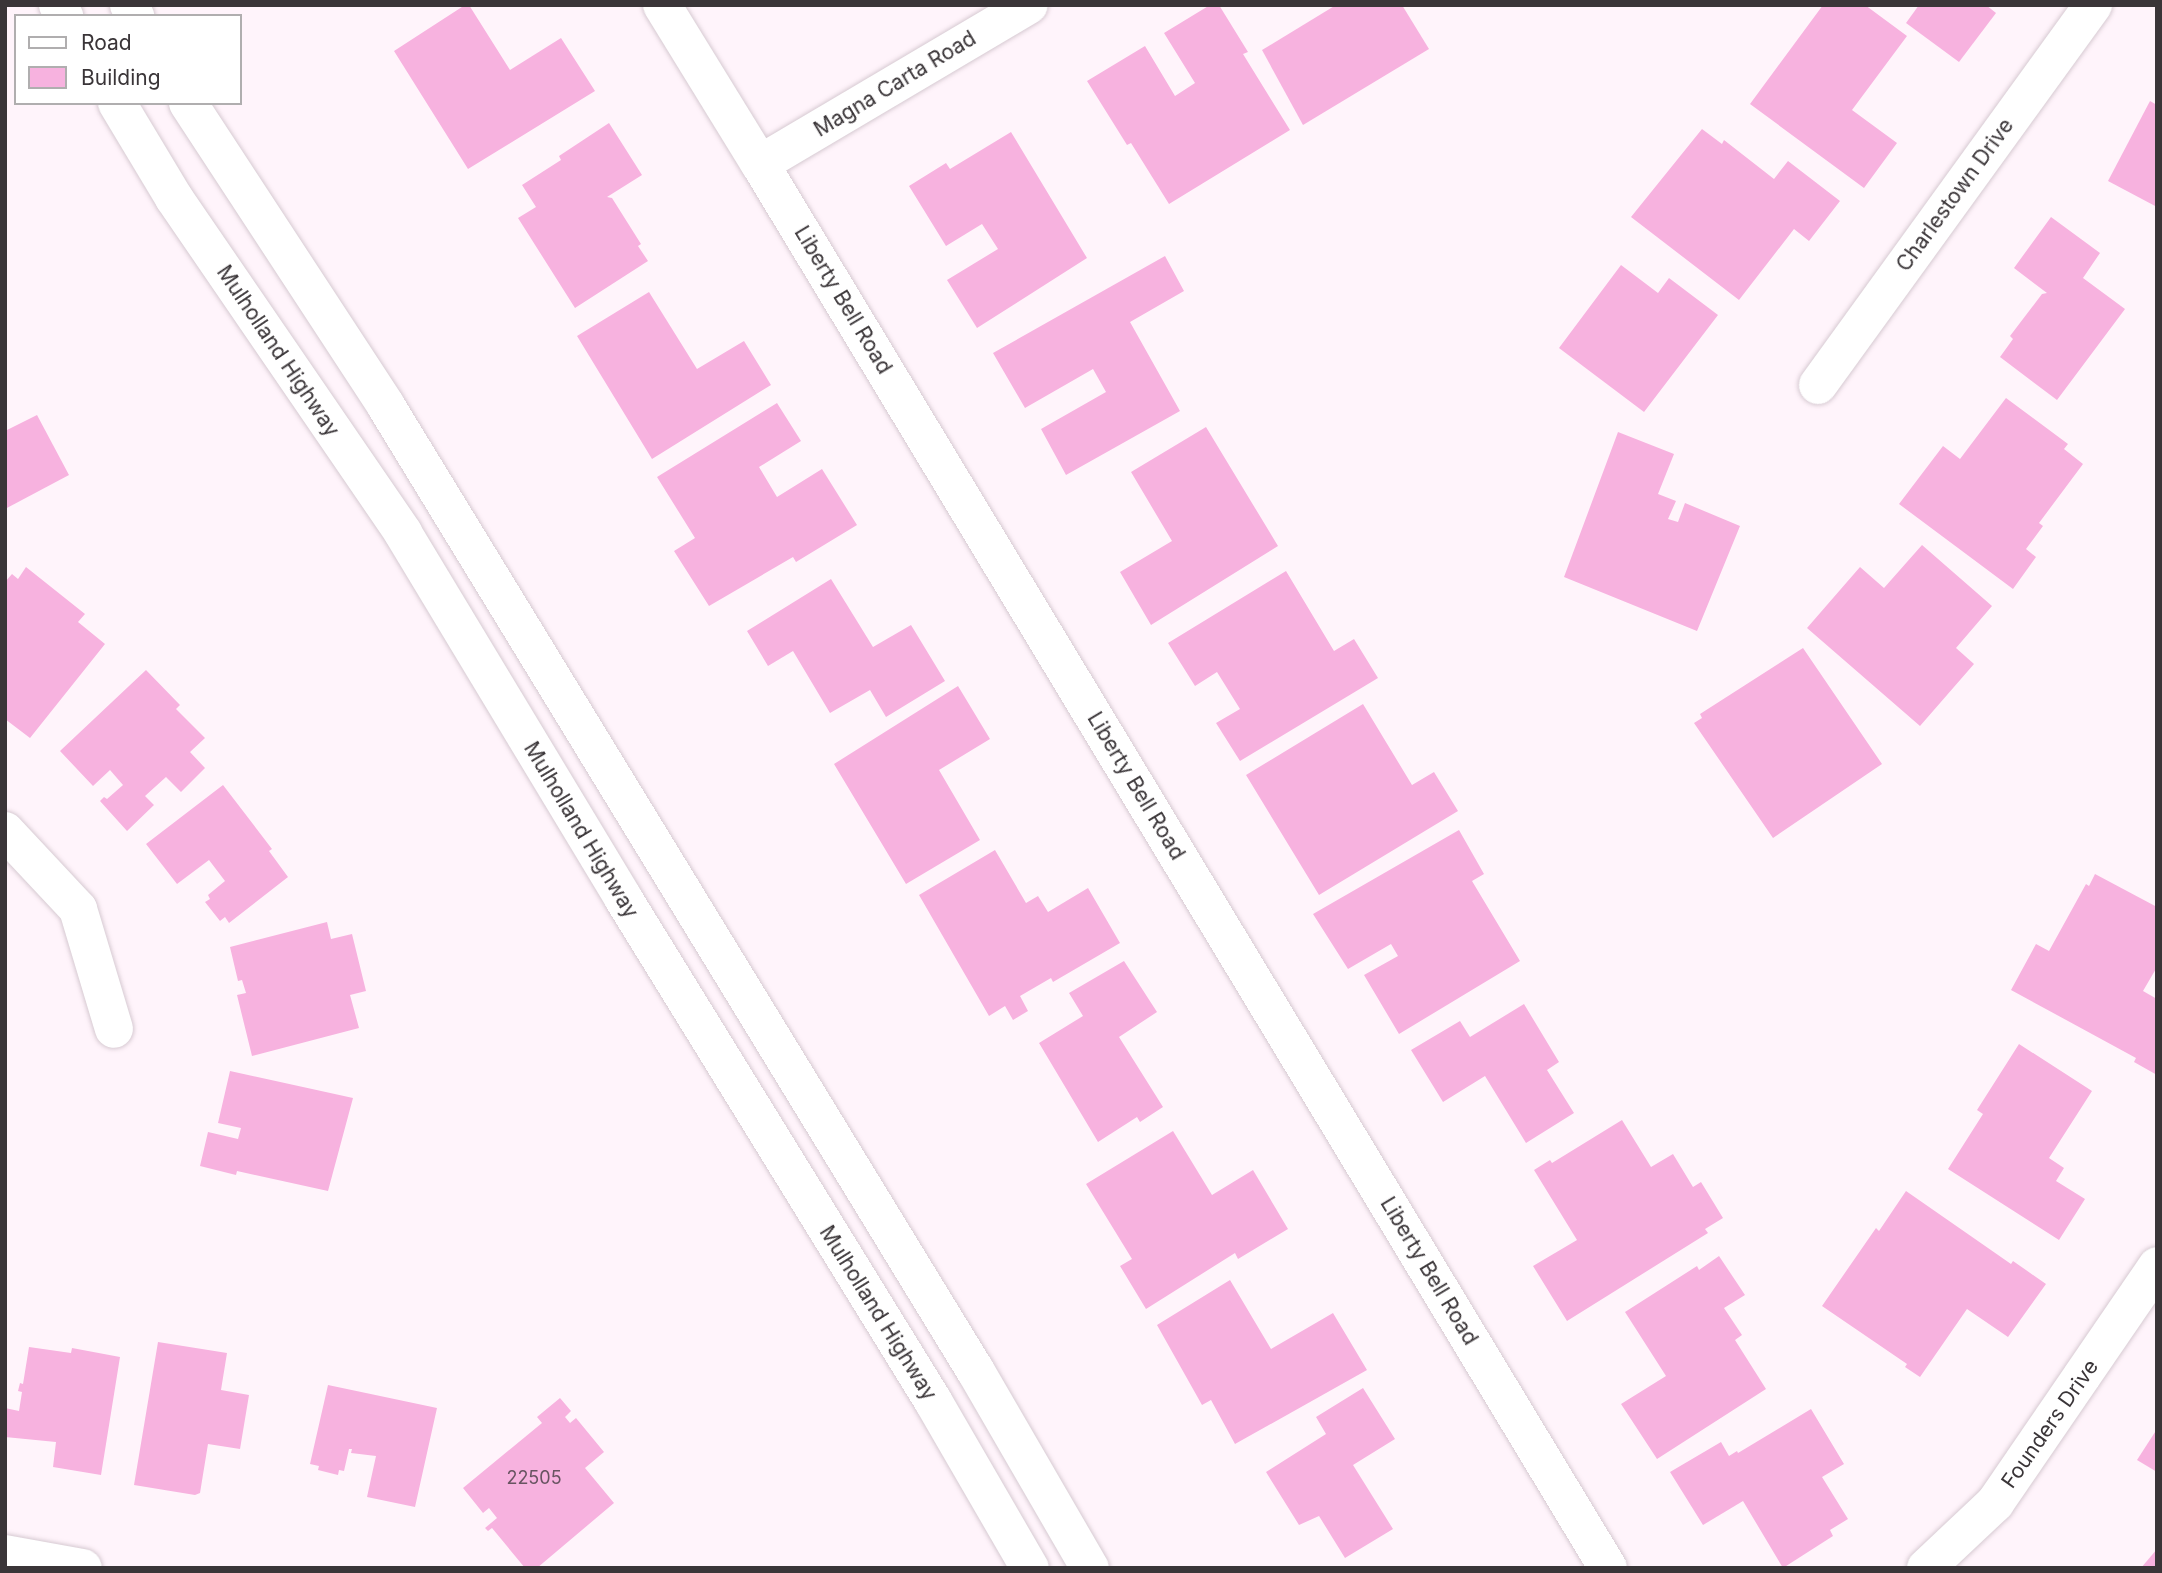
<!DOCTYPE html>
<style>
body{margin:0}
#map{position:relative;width:2162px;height:1573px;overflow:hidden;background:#fff4fb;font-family:Inter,sans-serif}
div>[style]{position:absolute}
.building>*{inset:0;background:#f7b2df}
.roads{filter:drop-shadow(0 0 2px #d7cad2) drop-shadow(0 0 2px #d7cad2)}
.street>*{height:38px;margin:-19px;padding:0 19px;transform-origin:19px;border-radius:19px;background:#fff}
.secondary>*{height:38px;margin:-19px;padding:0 19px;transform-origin:19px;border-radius:19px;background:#fff}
span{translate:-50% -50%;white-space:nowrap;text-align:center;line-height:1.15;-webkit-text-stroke:7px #fff;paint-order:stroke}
.number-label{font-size:18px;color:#695462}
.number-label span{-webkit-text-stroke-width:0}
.street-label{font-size:21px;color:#3a3538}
.frame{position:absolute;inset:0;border:7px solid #3a3538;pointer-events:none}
.legend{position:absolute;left:14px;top:14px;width:228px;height:91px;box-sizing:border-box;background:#fff;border:2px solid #b0aeaf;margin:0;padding:9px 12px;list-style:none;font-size:21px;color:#3a3538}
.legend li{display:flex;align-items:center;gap:14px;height:35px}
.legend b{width:35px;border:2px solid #b0aeaf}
</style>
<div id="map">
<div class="building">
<div style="clip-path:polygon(465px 5px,469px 5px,510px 70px,561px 38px,595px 91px,468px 169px,394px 51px)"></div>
<div style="clip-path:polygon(1210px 5px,1219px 5px,1248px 52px,1243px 54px,1290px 130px,1169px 204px,1131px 143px,1127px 145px,1087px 81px,1145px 46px,1175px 96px,1195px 83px,1164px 33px)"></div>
<div style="clip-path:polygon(1336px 5px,1402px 5px,1429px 49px,1303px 125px,1262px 50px)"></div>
<div style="clip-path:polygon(1823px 5px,1865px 5px,1907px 36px,1852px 110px,1897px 143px,1864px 188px,1750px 104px)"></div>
<div style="clip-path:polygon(1919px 5px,1986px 5px,1996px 13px,1959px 62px,1906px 23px)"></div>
<div style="clip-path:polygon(2150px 101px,2157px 105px,2157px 207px,2108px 181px)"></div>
<div style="clip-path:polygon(609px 123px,642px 175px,607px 197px,612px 198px,641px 244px,638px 246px,648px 261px,575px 308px,518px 218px,536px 207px,522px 185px,561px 160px,559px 156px)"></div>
<div style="clip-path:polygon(1702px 129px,1722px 144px,1724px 140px,1774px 179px,1788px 161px,1840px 201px,1809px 241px,1794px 229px,1739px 300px,1631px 217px)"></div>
<div style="clip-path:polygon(1011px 132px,1087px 258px,977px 328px,947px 280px,998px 249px,982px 224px,946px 246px,909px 186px,946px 163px,950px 169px)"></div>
<div style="clip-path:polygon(2051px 217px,2100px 253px,2083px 278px,2125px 309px,2057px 400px,2000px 357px,2013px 339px,2010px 336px,2042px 294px,2047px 293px,2014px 268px)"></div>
<div style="clip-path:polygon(1165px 256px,1184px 291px,1130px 322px,1180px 411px,1066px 475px,1041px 429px,1106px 392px,1093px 369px,1025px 408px,993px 353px)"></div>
<div style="clip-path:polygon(1621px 265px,1658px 293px,1669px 278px,1718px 315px,1644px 412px,1559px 348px)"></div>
<div style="clip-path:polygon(649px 292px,697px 369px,744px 341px,771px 385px,652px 459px,577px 336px)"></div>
<div style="clip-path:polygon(2006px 398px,2068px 444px,2064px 449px,2083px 464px,2039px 523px,2043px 526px,2026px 549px,2036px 557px,2013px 589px,1899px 504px,1943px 446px,1960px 459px)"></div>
<div style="clip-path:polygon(777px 403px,801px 441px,759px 467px,777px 497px,822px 469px,857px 525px,796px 562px,793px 557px,709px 606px,674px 551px,695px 538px,657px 477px)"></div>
<div style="clip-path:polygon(37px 415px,69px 475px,5px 509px,5px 431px)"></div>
<div style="clip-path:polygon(1206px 427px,1278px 546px,1151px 625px,1120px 572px,1172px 541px,1131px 472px)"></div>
<div style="clip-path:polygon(1618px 432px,1674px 454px,1658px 494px,1676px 501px,1668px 519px,1678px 522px,1685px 503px,1740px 526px,1697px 631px,1564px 577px)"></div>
<div style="clip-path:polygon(1922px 545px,1992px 606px,1956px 648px,1974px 664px,1920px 726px,1807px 628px,1860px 567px,1884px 588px)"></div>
<div style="clip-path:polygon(26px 567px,85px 614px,78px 622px,105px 644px,30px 738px,5px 719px,5px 582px,12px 574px,18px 579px)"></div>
<div style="clip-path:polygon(1286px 571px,1334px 651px,1354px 639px,1378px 678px,1240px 761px,1216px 723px,1240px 709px,1217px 672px,1195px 686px,1168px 643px)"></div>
<div style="clip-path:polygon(831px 579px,873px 647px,911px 625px,945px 681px,886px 717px,870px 690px,830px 713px,793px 651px,768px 666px,747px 631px)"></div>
<div style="clip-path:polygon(1803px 648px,1882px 764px,1773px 838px,1694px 723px,1702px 718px,1700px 714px)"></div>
<div style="clip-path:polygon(146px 670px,180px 705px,176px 709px,205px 738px,190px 752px,205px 768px,181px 792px,166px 777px,145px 796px,154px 805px,127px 831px,100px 801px,104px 797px,107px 799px,123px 785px,110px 770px,93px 786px,60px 751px)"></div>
<div style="clip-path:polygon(958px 686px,990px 739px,939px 770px,980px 840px,906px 884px,834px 764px)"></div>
<div style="clip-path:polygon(1363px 704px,1412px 785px,1434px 772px,1458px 811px,1319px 895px,1246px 775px)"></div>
<div style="clip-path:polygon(223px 785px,272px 849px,269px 851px,288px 877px,229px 923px,225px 917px,220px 921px,205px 902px,210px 899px,208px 895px,225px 881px,209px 860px,177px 884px,146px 844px)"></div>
<div style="clip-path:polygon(1459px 830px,1484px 874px,1472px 881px,1520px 961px,1399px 1034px,1364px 975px,1398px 956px,1391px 944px,1348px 969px,1313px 914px)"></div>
<div style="clip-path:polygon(995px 850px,1026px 903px,1038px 896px,1048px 912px,1088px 888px,1120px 943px,1053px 982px,1051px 978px,1020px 996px,1028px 1011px,1013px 1020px,1005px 1006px,989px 1016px,919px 895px)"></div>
<div style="clip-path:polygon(2095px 874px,2157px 907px,2157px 967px,2143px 991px,2157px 999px,2157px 1075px,2134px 1062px,2136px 1058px,2011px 990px,2036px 944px,2049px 951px,2086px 884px,2089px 886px)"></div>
<div style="clip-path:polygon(327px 922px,331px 939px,352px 934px,366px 991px,350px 995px,359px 1028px,252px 1056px,237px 995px,246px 993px,242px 980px,238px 981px,230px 947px)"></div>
<div style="clip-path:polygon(1124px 961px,1157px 1012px,1119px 1037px,1163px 1107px,1140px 1122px,1137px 1117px,1098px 1142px,1039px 1043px,1083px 1016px,1069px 993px)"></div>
<div style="clip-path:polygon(1524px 1004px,1559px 1062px,1547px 1070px,1574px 1113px,1526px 1143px,1485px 1076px,1443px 1102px,1411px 1050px,1460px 1021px,1470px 1037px)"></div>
<div style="clip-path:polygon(2019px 1044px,2092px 1091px,2049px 1158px,2064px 1168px,2056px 1181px,2085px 1199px,2059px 1240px,1948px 1169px,1983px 1114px,1977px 1110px)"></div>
<div style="clip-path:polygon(230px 1071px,353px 1098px,328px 1191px,237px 1171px,236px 1175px,200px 1166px,208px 1132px,238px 1139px,241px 1128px,218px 1123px)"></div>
<div style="clip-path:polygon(1622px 1120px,1651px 1167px,1673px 1154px,1693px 1187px,1701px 1182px,1723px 1218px,1705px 1229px,1708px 1233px,1567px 1321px,1533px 1266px,1577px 1240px,1534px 1170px,1550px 1160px,1552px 1163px)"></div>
<div style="clip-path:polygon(1173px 1131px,1212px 1195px,1253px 1170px,1288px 1229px,1238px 1259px,1235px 1253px,1146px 1309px,1120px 1266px,1132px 1259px,1086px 1184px)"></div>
<div style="clip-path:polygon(1906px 1191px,2011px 1264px,2013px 1261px,2046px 1284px,2008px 1337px,1967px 1309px,1920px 1377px,1905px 1367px,1907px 1364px,1822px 1306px,1876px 1228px,1879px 1231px)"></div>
<div style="clip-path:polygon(1719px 1256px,1745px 1295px,1724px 1308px,1742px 1335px,1735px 1340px,1766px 1389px,1657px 1459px,1621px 1404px,1666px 1376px,1625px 1312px,1697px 1266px,1699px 1270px)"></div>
<div style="clip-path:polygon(1230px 1280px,1271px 1349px,1333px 1313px,1367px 1370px,1235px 1444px,1211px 1400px,1202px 1405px,1157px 1325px)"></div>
<div style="clip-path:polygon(158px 1342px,227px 1353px,221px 1390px,249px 1395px,240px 1449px,208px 1444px,200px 1493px,195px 1495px,134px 1485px)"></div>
<div style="clip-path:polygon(29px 1347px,71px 1353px,72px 1348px,120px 1357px,101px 1475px,53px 1467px,56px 1442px,5px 1437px,5px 1408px,19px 1411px,22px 1392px,18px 1391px,20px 1383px,23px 1384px)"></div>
<div style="clip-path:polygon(328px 1385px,437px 1408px,415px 1507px,367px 1497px,376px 1456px,351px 1453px,352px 1449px,349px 1449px,344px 1471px,339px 1470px,338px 1475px,318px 1470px,319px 1466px,310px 1464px)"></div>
<div style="clip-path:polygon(1363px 1388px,1395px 1439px,1353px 1465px,1393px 1529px,1345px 1558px,1319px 1516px,1299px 1525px,1266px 1472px,1326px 1434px,1316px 1417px)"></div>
<div style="clip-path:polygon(560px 1398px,571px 1411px,565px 1417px,570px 1423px,576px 1418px,604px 1452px,585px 1468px,614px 1503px,537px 1568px,525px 1568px,492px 1528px,488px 1531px,485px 1528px,497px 1518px,489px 1508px,483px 1513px,463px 1488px,542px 1423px,537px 1417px)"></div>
<div style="clip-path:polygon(1811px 1409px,1844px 1464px,1822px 1477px,1848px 1519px,1830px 1530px,1833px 1536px,1783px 1568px,1743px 1501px,1703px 1525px,1670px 1472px,1721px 1442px,1729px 1456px,1737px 1451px,1738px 1453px)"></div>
<div style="clip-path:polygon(2157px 1429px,2157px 1472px,2137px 1460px)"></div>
<div style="clip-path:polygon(2157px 1549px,2157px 1568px,2141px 1568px)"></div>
</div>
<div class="roads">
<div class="street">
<div style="left:662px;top:5px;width:187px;rotate:58.4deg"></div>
<div style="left:760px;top:164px;width:1640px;rotate:58.87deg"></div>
<div style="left:760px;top:164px;width:312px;rotate:-30.6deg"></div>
<div style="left:1818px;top:385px;width:469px;rotate:-54.1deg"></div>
<div style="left:5px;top:831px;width:107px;rotate:46.9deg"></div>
<div style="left:78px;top:909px;width:125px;rotate:73.3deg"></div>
<div style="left:5px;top:1554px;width:79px;rotate:10.2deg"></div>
<div style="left:1926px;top:1568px;width:95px;rotate:-43.3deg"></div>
<div style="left:1995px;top:1503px;width:287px;rotate:-55.6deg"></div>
</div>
<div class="secondary">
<div style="left:58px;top:5px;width:13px;rotate:61deg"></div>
<div style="left:129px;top:5px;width:13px;rotate:61deg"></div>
<div style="left:117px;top:103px;width:111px;rotate:59deg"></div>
<div style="left:174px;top:198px;width:406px;rotate:55.6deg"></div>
<div style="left:403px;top:533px;width:426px;rotate:58.9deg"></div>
<div style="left:623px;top:898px;width:591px;rotate:58.35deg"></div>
<div style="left:933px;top:1401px;width:193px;rotate:59.9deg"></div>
<div style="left:188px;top:103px;width:362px;rotate:56.8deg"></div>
<div style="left:386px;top:406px;width:1130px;rotate:58.58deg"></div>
<div style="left:975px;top:1370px;width:229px;rotate:59.9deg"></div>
</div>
</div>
<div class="number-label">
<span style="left:534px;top:1478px">22505</span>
</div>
<div class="street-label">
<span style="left:895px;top:84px;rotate:-31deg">Magna Carta Road</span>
<span style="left:1955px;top:195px;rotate:-54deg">Charlestown Drive</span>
<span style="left:843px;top:300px;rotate:59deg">Liberty Bell Road</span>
<span style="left:278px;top:351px;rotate:56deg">Mulholland Highway</span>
<span style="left:1136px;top:786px;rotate:59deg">Liberty Bell Road</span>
<span style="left:581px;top:830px;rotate:59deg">Mulholland Highway</span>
<span style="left:1429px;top:1271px;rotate:59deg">Liberty Bell Road</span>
<span style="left:878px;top:1313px;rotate:58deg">Mulholland Highway</span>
<span style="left:2050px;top:1424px;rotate:-55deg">Founders Drive</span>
</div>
<div class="frame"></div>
<ul class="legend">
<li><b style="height:9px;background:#fff"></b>Road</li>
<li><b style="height:19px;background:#f7b2df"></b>Building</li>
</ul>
</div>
